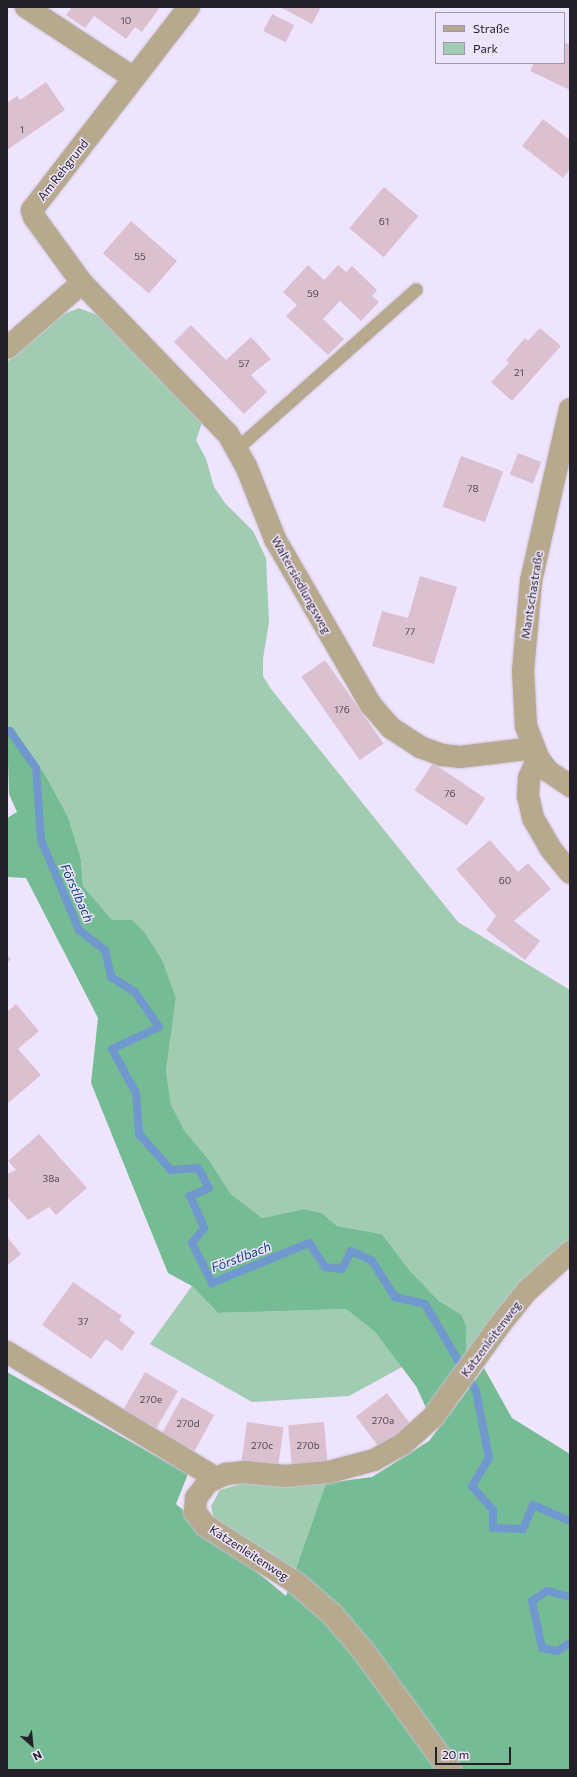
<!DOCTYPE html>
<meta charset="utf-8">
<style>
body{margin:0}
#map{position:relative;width:577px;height:1777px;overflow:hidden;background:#efe4fd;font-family:Commissioner,sans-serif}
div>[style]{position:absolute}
.green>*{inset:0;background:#a0ccb1}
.forest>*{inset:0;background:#75bc94}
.stream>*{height:8px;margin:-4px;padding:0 4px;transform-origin:4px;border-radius:4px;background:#7098cf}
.building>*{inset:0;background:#dbc1d0;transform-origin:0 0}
.roads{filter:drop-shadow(0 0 1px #cbc1d7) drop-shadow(0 0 1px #cbc1d7)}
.service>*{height:13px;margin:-6.5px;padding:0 6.5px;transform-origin:6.5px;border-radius:6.5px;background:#b6a98d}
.minor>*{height:22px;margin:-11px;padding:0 11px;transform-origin:11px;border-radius:11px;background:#b6a98d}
.tertiary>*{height:22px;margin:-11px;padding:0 11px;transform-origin:11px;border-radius:11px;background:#b6a98d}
span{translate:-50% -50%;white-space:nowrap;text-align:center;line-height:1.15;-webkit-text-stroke:3px #efe4fd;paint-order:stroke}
.number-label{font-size:10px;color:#524954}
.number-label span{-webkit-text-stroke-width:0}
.street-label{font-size:12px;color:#25212a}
.water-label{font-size:13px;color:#0a4183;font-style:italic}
.frame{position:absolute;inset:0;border:8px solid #25212a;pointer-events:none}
.legend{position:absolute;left:435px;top:12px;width:130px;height:52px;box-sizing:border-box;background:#efe4fd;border:1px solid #9e96a9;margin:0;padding:5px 7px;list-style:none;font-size:12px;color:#25212a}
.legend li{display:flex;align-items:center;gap:8px;height:20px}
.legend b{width:20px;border:1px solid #9e96a9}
.north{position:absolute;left:12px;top:1725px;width:40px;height:40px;-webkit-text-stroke:3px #efe4fd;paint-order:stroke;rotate:153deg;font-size:11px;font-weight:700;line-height:16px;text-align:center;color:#25212a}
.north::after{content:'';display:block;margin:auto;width:14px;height:18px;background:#25212a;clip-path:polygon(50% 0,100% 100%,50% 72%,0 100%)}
.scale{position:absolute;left:435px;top:1747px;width:76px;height:18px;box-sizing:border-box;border:2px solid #25212a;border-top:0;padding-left:5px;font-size:12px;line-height:14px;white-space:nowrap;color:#25212a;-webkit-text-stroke:3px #efe4fd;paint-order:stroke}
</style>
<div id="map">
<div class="green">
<div style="clip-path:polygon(79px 308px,97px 315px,120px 335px,202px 423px,196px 440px,206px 459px,214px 487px,225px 503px,253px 531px,266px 558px,269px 622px,263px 659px,263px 676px,271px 689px,458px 922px,570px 990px,570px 1244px,466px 1355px,466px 1326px,462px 1315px,439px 1301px,410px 1271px,382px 1234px,337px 1226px,322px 1213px,304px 1209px,262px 1218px,231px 1194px,209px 1160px,184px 1130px,171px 1106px,166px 1071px,176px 998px,83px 886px,81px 859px,68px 817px,46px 776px,25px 747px,7px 729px,7px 362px,64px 314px)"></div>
<div style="clip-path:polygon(192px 1286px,218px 1313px,346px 1309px,375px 1332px,402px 1367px,349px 1396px,252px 1402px,150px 1344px)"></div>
<div style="clip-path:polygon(244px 1483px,326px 1483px,294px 1573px,215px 1524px,211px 1506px,220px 1490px)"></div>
</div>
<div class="forest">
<div style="clip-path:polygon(7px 729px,25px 747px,46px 776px,68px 817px,81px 859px,83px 886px,112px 920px,132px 920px,144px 932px,162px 960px,176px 998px,166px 1071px,171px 1105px,184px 1130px,209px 1160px,231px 1194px,262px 1218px,304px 1209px,322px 1213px,337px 1226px,382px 1234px,410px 1271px,439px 1301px,462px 1315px,466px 1326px,466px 1355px,428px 1412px,416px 1386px,375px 1332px,346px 1309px,218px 1313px,192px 1286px,168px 1273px,91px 1083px,98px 1018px,26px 878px,7px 877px,7px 818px,17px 812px,9px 794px)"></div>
<div style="clip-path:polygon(484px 1368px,512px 1418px,570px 1454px,570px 1770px,7px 1770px,7px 1372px,188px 1474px,176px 1504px,286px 1596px,326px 1483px,372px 1477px,429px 1441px)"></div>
</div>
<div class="stream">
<div style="left:7px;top:732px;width:3px;rotate:-18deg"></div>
<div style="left:10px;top:731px;width:45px;rotate:54.9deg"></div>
<div style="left:36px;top:768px;width:72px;rotate:86deg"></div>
<div style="left:41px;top:840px;width:98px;rotate:67.1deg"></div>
<div style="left:79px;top:930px;width:33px;rotate:38deg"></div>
<div style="left:105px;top:950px;width:28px;rotate:77deg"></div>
<div style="left:111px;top:977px;width:28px;rotate:32deg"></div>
<div style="left:135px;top:992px;width:42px;rotate:55.6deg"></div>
<div style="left:159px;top:1027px;width:52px;rotate:154.9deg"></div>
<div style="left:112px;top:1049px;width:50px;rotate:61.4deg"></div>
<div style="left:136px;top:1093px;width:41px;rotate:85.8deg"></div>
<div style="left:139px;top:1134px;width:48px;rotate:48.4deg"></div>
<div style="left:171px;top:1170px;width:27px;rotate:-4deg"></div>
<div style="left:198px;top:1168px;width:23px;rotate:61deg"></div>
<div style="left:209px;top:1188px;width:21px;rotate:157deg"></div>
<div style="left:190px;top:1196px;width:35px;rotate:66deg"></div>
<div style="left:204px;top:1228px;width:19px;rotate:129deg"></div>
<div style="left:192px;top:1243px;width:45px;rotate:63.4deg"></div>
<div style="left:212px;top:1283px;width:105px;rotate:-22.4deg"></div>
<div style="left:309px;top:1243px;width:29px;rotate:56deg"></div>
<div style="left:325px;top:1267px;width:17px;rotate:7deg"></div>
<div style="left:342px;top:1269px;width:20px;rotate:-63deg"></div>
<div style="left:351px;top:1251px;width:23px;rotate:25deg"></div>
<div style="left:372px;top:1261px;width:43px;rotate:57.4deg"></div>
<div style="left:395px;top:1297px;width:31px;rotate:13deg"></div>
<div style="left:425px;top:1304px;width:101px;rotate:59.6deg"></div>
<div style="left:476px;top:1391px;width:68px;rotate:79deg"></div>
<div style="left:489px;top:1458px;width:33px;rotate:121deg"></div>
<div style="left:472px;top:1486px;width:32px;rotate:49deg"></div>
<div style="left:493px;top:1510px;width:18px;rotate:90deg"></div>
<div style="left:493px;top:1528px;width:30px;rotate:2deg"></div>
<div style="left:523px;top:1529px;width:26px;rotate:-67deg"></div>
<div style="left:533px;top:1505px;width:40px;rotate:23.4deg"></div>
<div style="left:570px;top:1597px;width:24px;rotate:-165deg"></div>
<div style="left:547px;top:1591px;width:18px;rotate:146deg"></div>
<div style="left:532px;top:1601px;width:48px;rotate:78deg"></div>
<div style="left:542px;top:1648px;width:15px;rotate:11deg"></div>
<div style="left:557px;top:1651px;width:15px;rotate:-32deg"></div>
</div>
<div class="building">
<div style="clip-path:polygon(72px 7px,160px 7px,142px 32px,135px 27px,126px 39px,94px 16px,85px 28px,66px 15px)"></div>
<div style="clip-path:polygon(280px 7px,321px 7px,312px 24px)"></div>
<div style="left:272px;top:14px;width:25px;height:19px;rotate:27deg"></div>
<div style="clip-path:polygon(564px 42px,570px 45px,570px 90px,530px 71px,534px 63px,564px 63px)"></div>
<div style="clip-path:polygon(46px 82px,65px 110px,7px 150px,7px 103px,17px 96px,20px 100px)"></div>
<div style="clip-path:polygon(543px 119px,570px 140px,570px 169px,563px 178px,522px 146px)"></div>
<div style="left:384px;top:187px;width:45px;height:54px;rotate:40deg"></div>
<div style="left:131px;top:221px;width:61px;height:43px;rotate:41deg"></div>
<div style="clip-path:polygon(308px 265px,324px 280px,338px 265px,346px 272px,352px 266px,377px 290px,372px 296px,379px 302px,361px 321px,340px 301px,323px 319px,344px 339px,328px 355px,286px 316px,297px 305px,283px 292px)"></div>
<div style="clip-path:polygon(191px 325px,226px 360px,251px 337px,271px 359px,251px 375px,267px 392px,244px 414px,174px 342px)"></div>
<div style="clip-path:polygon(540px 328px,561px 346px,512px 401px,491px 382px,509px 363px,506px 360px,525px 338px,528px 341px)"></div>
<div style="left:518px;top:453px;width:25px;height:23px;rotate:21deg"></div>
<div style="left:461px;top:456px;width:45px;height:54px;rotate:20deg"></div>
<div style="clip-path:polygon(420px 576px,457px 587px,434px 664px,372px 646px,382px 611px,408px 618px)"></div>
<div style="left:325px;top:660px;width:102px;height:29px;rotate:55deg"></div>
<div style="left:433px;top:763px;width:63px;height:33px;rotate:34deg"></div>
<div style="clip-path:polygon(490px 840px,518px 872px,528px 863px,551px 889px,514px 921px,540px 941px,525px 960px,486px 930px,496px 916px,456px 869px)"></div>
<div style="clip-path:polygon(7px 955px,11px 959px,7px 963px)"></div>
<div style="clip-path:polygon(16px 1004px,39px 1031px,18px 1049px,41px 1075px,7px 1104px,7px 1012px)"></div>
<div style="clip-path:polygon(39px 1134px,87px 1188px,56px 1215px,49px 1207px,28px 1220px,7px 1197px,7px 1174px,16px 1170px,8px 1161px)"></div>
<div style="clip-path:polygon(7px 1237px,21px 1254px,7px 1266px)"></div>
<div style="clip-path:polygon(73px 1282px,122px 1316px,119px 1320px,135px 1332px,122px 1351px,106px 1339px,91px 1359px,42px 1325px)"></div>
<div style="left:145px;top:1372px;width:38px;height:43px;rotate:30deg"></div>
<div style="left:387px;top:1393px;width:40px;height:39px;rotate:53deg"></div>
<div style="left:182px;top:1397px;width:37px;height:42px;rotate:29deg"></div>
<div style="left:247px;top:1422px;width:37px;height:42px;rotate:8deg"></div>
<div style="left:324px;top:1422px;width:44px;height:36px;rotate:85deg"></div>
</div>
<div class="roads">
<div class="service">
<div style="left:237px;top:448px;width:239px;rotate:-41.6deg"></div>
</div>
<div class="minor">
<div style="left:26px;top:7px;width:129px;rotate:33.3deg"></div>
<div style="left:189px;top:7px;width:257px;rotate:127.7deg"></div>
<div style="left:32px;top:210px;width:7px;rotate:74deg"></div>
<div style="left:34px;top:217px;width:82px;rotate:54deg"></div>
<div style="left:82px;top:283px;width:210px;rotate:46deg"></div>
<div style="left:228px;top:434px;width:37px;rotate:61deg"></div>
<div style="left:246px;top:466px;width:79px;rotate:68.3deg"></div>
<div style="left:275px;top:539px;width:192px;rotate:60deg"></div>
<div style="left:371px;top:705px;width:30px;rotate:49deg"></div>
<div style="left:391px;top:728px;width:35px;rotate:33deg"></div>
<div style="left:420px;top:747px;width:23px;rotate:20deg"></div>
<div style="left:442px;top:755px;width:18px;rotate:6deg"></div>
<div style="left:460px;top:757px;width:75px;rotate:-6.9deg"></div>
<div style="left:7px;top:348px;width:99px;rotate:-40.9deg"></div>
<div style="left:538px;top:758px;width:22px;rotate:114deg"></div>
<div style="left:529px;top:778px;width:18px;rotate:93deg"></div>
<div style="left:528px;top:796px;width:23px;rotate:77deg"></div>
<div style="left:533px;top:818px;width:34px;rotate:60deg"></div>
<div style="left:550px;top:848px;width:32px;rotate:51deg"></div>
<div style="left:7px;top:1352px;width:244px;rotate:31.1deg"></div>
<div style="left:450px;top:1770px;width:145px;rotate:-126deg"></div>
<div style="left:365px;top:1653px;width:50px;rotate:-130.1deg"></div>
<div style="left:333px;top:1615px;width:49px;rotate:-139.1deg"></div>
<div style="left:296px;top:1583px;width:107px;rotate:-147.7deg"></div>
<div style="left:206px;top:1526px;width:18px;rotate:-128deg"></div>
<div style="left:195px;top:1512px;width:14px;rotate:-86deg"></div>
<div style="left:196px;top:1498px;width:20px;rotate:-53deg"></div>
<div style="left:208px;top:1482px;width:20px;rotate:-24deg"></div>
<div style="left:226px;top:1474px;width:19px;rotate:-6deg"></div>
<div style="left:245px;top:1472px;width:40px;rotate:5.7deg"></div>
<div style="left:285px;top:1476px;width:44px;rotate:-5.2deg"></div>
<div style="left:329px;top:1472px;width:47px;rotate:-14.9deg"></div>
<div style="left:374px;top:1460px;width:33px;rotate:-29deg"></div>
<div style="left:403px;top:1444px;width:40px;rotate:-42deg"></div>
<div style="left:433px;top:1417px;width:117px;rotate:-54deg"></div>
<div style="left:502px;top:1322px;width:40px;rotate:-51deg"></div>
<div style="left:527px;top:1291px;width:58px;rotate:-42.2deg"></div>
</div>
<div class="tertiary">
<div style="left:570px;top:409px;width:176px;rotate:102.8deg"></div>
<div style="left:531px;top:581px;width:90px;rotate:95.1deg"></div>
<div style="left:523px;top:671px;width:55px;rotate:86.9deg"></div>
<div style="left:526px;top:726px;width:34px;rotate:69deg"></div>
<div style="left:538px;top:758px;width:16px;rotate:52deg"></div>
<div style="left:548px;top:771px;width:27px;rotate:34deg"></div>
</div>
</div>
<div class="number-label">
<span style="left:126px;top:21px">10</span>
<span style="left:22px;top:130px">1</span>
<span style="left:384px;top:222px">61</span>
<span style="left:140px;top:257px">55</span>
<span style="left:313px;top:294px">59</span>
<span style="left:244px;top:364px">57</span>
<span style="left:519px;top:373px">21</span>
<span style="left:473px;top:489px">78</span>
<span style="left:410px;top:632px">77</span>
<span style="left:342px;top:710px">176</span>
<span style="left:450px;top:794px">76</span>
<span style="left:505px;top:881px">60</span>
<span style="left:51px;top:1179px">38a</span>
<span style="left:83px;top:1322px">37</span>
<span style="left:151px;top:1400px">270e</span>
<span style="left:383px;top:1421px">270a</span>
<span style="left:188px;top:1424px">270d</span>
<span style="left:262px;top:1446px">270c</span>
<span style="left:308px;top:1446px">270b</span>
</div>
<div class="street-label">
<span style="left:63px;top:170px;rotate:-52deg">Am Rehgrund</span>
<span style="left:301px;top:585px;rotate:61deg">Waltersiedlungsweg</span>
<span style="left:532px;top:595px;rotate:-81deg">Mantschastraße</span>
<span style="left:491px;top:1339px;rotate:-53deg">Katzenleitenweg</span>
<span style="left:249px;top:1553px;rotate:33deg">Katzenleitenweg</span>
</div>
<div class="water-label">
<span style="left:77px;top:893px;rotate:66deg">Förstlbach</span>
<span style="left:241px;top:1257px;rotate:-21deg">Förstlbach</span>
</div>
<div class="frame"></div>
<ul class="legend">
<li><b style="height:5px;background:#b6a98d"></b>Straße</li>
<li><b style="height:11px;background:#a0ccb1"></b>Park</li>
</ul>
<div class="north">N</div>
<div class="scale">20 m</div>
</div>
